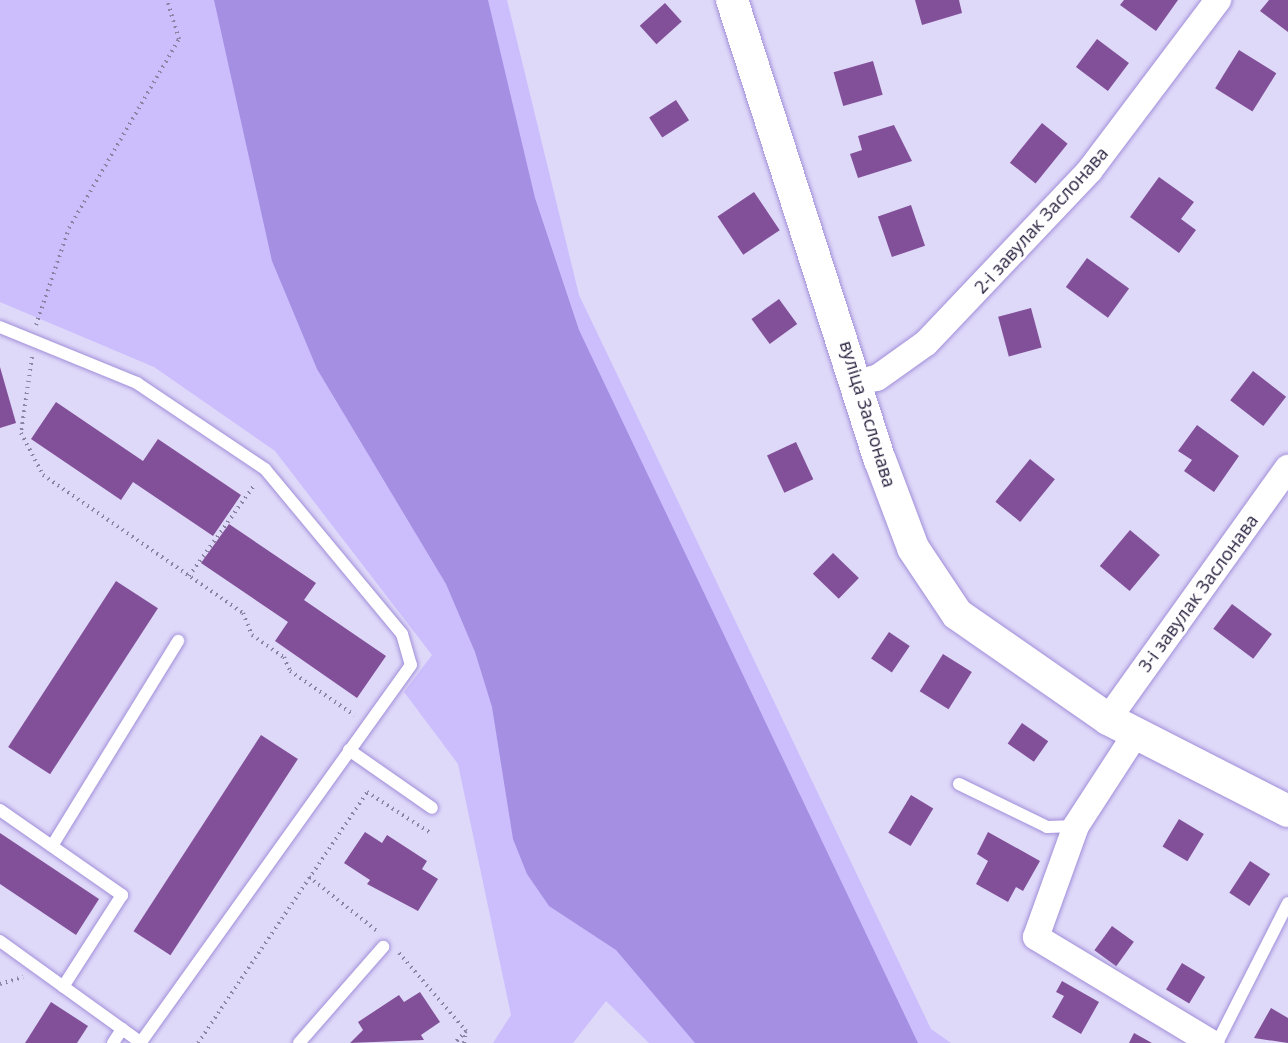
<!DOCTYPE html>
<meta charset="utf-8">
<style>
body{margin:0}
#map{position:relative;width:1288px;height:1043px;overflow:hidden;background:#dfd9f9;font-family:"Open Sans",sans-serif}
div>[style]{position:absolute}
.green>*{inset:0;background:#ccbdfc}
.forest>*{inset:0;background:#a58fe3}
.building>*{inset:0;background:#825098;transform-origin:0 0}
.path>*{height:4px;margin-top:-2px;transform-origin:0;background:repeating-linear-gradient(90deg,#8a83a2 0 1.5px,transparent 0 6px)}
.roads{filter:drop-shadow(0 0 2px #a18ed9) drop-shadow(0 0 2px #a18ed9)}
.service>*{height:12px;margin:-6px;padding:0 6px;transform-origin:6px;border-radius:6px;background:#fff}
.minor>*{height:26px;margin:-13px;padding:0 13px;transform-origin:13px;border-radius:13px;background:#fff}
.tertiary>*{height:32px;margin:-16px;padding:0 16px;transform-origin:16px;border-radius:16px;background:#fff}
span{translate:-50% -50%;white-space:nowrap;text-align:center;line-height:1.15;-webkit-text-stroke:6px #fff;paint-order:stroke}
.street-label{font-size:18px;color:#2a2240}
</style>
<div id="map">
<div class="green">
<div style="clip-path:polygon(0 0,507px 0,579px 295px,931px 1029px,951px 1043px,649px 1043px,606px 1001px,573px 1043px,493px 1043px,511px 1015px,458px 764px,404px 692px,432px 655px,275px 451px,154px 367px,0 302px)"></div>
</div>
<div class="forest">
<div style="clip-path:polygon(214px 0,488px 0,535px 198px,579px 330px,918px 1043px,695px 1043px,616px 950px,549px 906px,527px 874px,513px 839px,492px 707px,475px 652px,446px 584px,317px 369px,272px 261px)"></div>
</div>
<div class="building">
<div style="clip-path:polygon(915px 0,959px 0,962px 13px,922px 25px)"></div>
<div style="clip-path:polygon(1124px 0,1178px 0,1156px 31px,1120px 5px)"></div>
<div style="clip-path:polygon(1269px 0,1288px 0,1288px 32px,1260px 11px)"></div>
<div style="left:665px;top:3px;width:25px;height:34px;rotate:48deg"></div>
<div style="left:1097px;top:39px;width:40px;height:35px;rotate:37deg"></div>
<div style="left:1239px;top:50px;width:44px;height:45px;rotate:32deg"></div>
<div style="left:873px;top:61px;width:35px;height:41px;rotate:74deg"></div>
<div style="left:676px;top:100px;width:24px;height:32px;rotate:57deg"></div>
<div style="left:1042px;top:123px;width:33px;height:51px;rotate:39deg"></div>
<div style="clip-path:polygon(894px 125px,912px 161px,858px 178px,850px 154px,862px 150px,858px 136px)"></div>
<div style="clip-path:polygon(1159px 177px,1194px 202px,1181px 219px,1196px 230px,1179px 253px,1130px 217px)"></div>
<div style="left:754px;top:192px;width:46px;height:44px;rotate:56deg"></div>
<div style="left:911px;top:205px;width:43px;height:35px;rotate:71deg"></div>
<div style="left:1087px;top:258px;width:52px;height:36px;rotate:36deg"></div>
<div style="left:779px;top:299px;width:31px;height:34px;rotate:54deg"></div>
<div style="left:1031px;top:308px;width:41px;height:34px;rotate:75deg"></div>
<div style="clip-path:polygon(0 367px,16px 423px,0 428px)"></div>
<div style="left:1253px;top:371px;width:42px;height:37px;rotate:38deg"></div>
<div style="clip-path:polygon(56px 402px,143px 461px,158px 439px,241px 495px,213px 536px,133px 482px,121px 500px,31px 439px)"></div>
<div style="clip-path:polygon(1197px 425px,1239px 456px,1214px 492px,1184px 471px,1192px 460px,1178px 451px)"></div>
<div style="left:796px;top:442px;width:41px;height:32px;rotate:65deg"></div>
<div style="left:1030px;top:459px;width:32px;height:55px;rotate:39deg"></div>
<div style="clip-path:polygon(229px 524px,316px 583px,304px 600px,386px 656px,357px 698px,275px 641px,288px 622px,201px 563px)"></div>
<div style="left:1130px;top:530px;width:39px;height:47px;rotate:40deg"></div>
<div style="left:833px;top:553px;width:36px;height:29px;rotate:44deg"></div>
<div style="left:116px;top:581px;width:50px;height:198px;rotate:33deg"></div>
<div style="left:1232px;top:604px;width:50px;height:31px;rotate:37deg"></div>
<div style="left:889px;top:632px;width:25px;height:32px;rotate:34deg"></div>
<div style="left:943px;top:654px;width:34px;height:44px;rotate:32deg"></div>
<div style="left:1022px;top:723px;width:32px;height:25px;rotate:35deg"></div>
<div style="left:261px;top:735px;width:44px;height:234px;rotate:33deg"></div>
<div style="left:911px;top:795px;width:26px;height:44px;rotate:31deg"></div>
<div style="left:1179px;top:819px;width:29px;height:32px;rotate:31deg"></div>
<div style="clip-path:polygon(365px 832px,382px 843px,387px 835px,427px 861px,422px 869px,438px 879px,418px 911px,367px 884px,370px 880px,344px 863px)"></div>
<div style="clip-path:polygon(988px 832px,1040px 861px,1023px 891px,1016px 887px,1008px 902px,976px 884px,988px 861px,977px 854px)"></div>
<div style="clip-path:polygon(0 833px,99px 899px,76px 935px,0 884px)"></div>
<div style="left:1250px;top:861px;width:24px;height:38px;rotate:33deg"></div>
<div style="left:1112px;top:926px;width:27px;height:30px;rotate:36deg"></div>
<div style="left:1182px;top:963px;width:27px;height:31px;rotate:31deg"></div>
<div style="clip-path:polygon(1062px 981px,1099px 1002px,1081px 1034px,1052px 1017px,1064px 996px,1056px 992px)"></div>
<div style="clip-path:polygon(420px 992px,440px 1022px,421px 1035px,424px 1040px,350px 1043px,363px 1030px,358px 1022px,399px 995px,404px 1002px)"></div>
<div style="clip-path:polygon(51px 1002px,88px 1026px,77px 1043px,25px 1043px)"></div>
<div style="clip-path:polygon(1271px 1008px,1288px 1018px,1288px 1043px,1254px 1038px)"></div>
<div style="clip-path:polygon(1134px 1033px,1152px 1043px,1129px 1043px)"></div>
</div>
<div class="path">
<div style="left:36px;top:325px;width:102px;rotate:-71.2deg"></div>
<div style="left:69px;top:228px;width:219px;rotate:-59.8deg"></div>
<div style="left:179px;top:39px;width:41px;rotate:-107.1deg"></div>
<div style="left:32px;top:357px;width:77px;rotate:98.2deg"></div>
<div style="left:21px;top:433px;width:47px;rotate:62.4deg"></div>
<div style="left:43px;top:475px;width:243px;rotate:34.6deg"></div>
<div style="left:243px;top:613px;width:24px;rotate:68deg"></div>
<div style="left:252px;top:635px;width:39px;rotate:35deg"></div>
<div style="left:284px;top:657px;width:15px;rotate:67deg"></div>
<div style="left:290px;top:671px;width:78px;rotate:34.5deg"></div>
<div style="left:189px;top:576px;width:113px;rotate:-54.3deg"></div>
<div style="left:309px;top:877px;width:87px;rotate:38.5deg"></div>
<div style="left:399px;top:953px;width:103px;rotate:49.3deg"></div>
<div style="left:466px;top:1031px;width:16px;rotate:133deg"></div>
<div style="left:0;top:984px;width:24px;rotate:-17deg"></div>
<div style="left:198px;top:1043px;width:303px;rotate:-56deg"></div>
<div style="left:367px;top:792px;width:74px;rotate:32.8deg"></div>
<div style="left:464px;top:1043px;width:11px;rotate:-80deg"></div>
</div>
<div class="roads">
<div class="service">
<div style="left:0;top:327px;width:148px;rotate:22.2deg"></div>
<div style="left:137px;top:383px;width:154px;rotate:33.9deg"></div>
<div style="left:265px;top:469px;width:214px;rotate:50.3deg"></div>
<div style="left:402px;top:634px;width:32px;rotate:74deg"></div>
<div style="left:411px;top:665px;width:465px;rotate:125.6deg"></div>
<div style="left:349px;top:750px;width:101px;rotate:34.9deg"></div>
<div style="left:959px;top:784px;width:98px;rotate:26deg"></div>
<div style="left:1047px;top:827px;width:29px;rotate:-2deg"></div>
<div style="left:0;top:810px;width:149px;rotate:34.9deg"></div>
<div style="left:122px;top:895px;width:109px;rotate:122.7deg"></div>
<div style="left:52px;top:846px;width:241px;rotate:-58.4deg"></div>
<div style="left:0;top:941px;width:173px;rotate:35.8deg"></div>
<div style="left:113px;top:1043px;width:17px;rotate:-57deg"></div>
<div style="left:299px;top:1043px;width:128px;rotate:-48.8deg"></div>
<div style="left:1217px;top:1043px;width:157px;rotate:-63.1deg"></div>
</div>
<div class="minor">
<div style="left:859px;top:382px;width:18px;rotate:-13deg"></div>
<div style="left:877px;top:378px;width:60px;rotate:-35.5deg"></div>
<div style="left:926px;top:343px;width:238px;rotate:-46.5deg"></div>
<div style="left:1090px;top:170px;width:213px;rotate:-53deg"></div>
<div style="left:1108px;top:719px;width:309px;rotate:-54.4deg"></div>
<div style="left:1135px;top:735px;width:108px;rotate:123deg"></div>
<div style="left:1076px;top:826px;width:118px;rotate:109.8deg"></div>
<div style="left:1036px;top:937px;width:205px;rotate:31.1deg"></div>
</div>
<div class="tertiary">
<div style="left:732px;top:0;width:483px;rotate:72.2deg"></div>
<div style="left:880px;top:460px;width:94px;rotate:69.4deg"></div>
<div style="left:913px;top:548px;width:79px;rotate:56.3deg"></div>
<div style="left:957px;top:614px;width:184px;rotate:34.8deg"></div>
<div style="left:1108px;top:719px;width:202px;rotate:27.1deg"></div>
</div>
</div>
<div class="street-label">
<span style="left:1041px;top:220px;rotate:-48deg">2-і завулак Заслонава</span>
<span style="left:868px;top:414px;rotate:73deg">вуліца Заслонава</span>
<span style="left:1198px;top:593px;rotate:-54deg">3-і завулак Заслонава</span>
</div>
</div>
